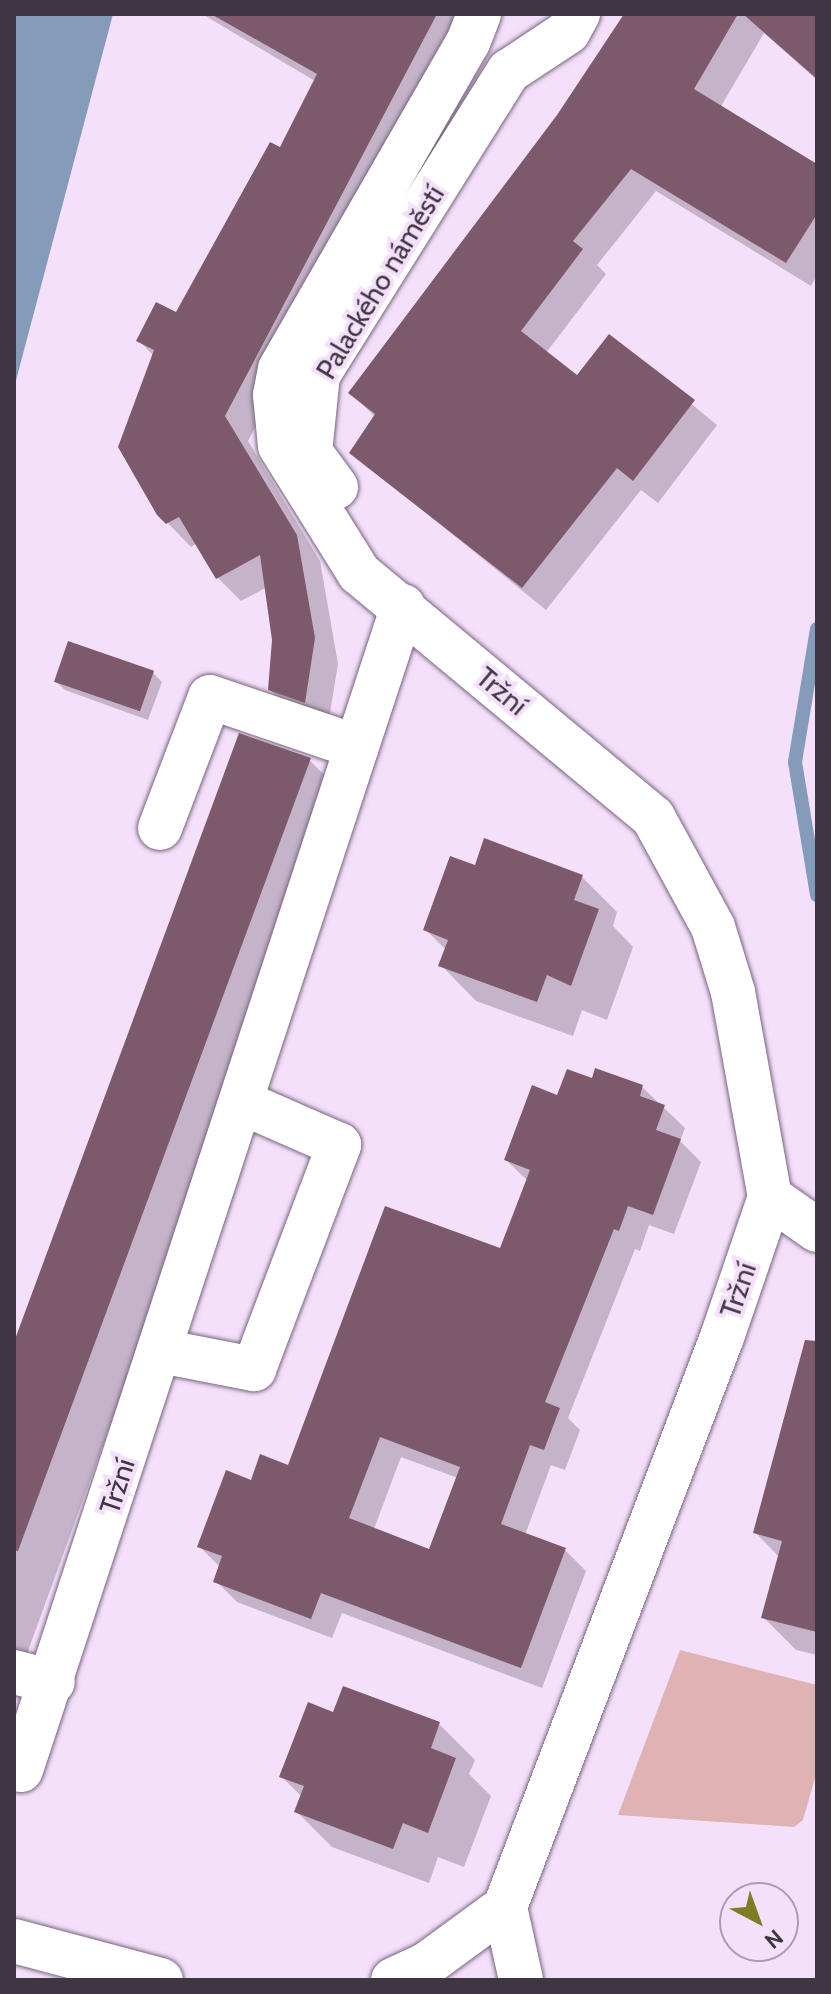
<!DOCTYPE html>
<meta charset="utf-8">
<style>
body{margin:0}
#map{position:relative;width:831px;height:1994px;overflow:hidden;background:#f5e0fc;font-family:Cabin,sans-serif}
div>[style]{position:absolute}
.green>*{inset:0;background:#dfb3b3}
.water>*{inset:0;background:#859bba}
.shadow>*{inset:0;background:#0003}
.stream>*{height:14px;margin:-7px;padding:0 7px;transform-origin:7px;border-radius:7px;background:#859bba}
.building>*{inset:0;background:#7d5a6b;transform-origin:0 0}
.roads{filter:drop-shadow(0 0 2px #77657d) drop-shadow(0 0 2px #77657d)}
.minor>*{height:44px;margin:-22px;padding:0 22px;transform-origin:22px;border-radius:22px;background:#fff}
span{translate:-50% -50%;white-space:nowrap;text-align:center;line-height:1.15;-webkit-text-stroke:8px #f5e0fc;paint-order:stroke}
.street-label{font-size:28px;color:#3e3641}
.frame{position:absolute;inset:0;border:16px solid #3e3641;pointer-events:none}
.north{position:absolute;left:719px;top:1882px;width:80px;height:80px;box-sizing:border-box;background:#f5e0fc;border:2px solid #ac9cb1;border-radius:50%;rotate:139deg;font-size:22px;font-weight:700;line-height:32px;text-align:center;color:#3e3641}
.north::after{content:'';display:block;margin:auto;width:28px;height:36px;background:#7d7d25;clip-path:polygon(50% 0,100% 100%,50% 72%,0 100%)}
</style>
<div id="map">
<div class="green">
<div style="clip-path:polygon(680px 1650px,817px 1685px,817px 1771px,803px 1820px,794px 1827px,618px 1815px)"></div>
</div>
<div class="water">
<div style="clip-path:polygon(14px 14px,113px 14px,14px 388px)"></div>
</div>
<div class="shadow">
<div style="clip-path:polygon(202px 14px,471px 14px,248px 441px,320px 561px,338px 664px,328px 725px,294px 713px,270px 690px,274px 640px,267px 587px,241px 601px,217px 577px,197px 543px,191px 547px,159px 514px,154px 356px,139px 341px,176px 314px,280px 150px,315px 81px)"></div>
<div style="clip-path:polygon(626px 14px,817px 14px,817px 80px,764px 33px,720px 108px,817px 166px,817px 275px,811px 286px,656px 191px,597px 265px,606px 274px,546px 353px,578px 378px,609px 336px,717px 425px,658px 503px,641px 490px,546px 610px,351px 452px,375px 417px,351px 393px,558px 116px)"></div>
<div style="clip-path:polygon(153px 673px,162px 682px,148px 720px,65px 690px,56px 682px)"></div>
<div style="clip-path:polygon(309px 760px,341px 791px,24px 1662px,14px 1658px,14px 1343px)"></div>
<div style="clip-path:polygon(476px 867px,582px 877px,617px 912px,613px 926px,633px 947px,607px 1020px,582px 1010px,573px 1036px,476px 1001px,441px 965px,446px 950px,425px 929px)"></div>
<div style="clip-path:polygon(evenodd,593px 1080px,642px 1087px,685px 1128px,680px 1141px,701px 1162px,674px 1234px,649px 1225px,640px 1251px,635px 1249px,568px 1418px,580px 1430px,565px 1470px,551px 1465px,525px 1535px,565px 1550px,586px 1571px,542px 1688px,342px 1613px,332px 1638px,237px 1602px,216px 1581px,220px 1567px,200px 1547px,252px 1483px,289px 1467px,501px 1251px,528px 1181px,506px 1160px,558px 1097px,593px 1080px,401px 1457px,458px 1478px,430px 1551px,374px 1529px,401px 1457px)"></div>
<div style="clip-path:polygon(817px 1366px,817px 1655px,796px 1650px,763px 1617px,779px 1557px,755px 1532px)"></div>
<div style="clip-path:polygon(344px 1689px,439px 1724px,475px 1760px,469px 1774px,491px 1796px,464px 1867px,438px 1857px,429px 1883px,332px 1847px,297px 1812px,302px 1797px,282px 1777px,334px 1714px)"></div>
</div>
<div class="stream">
<div style="left:817px;top:629px;width:135px;rotate:99.4deg"></div>
<div style="left:795px;top:762px;width:135px;rotate:80.6deg"></div>
</div>
<div class="building">
<div style="clip-path:polygon(211px 14px,437px 14px,225px 416px,297px 535px,315px 638px,305px 703px,268px 690px,272px 640px,260px 555px,216px 579px,179px 517px,166px 524px,157px 515px,118px 447px,154px 350px,136px 341px,156px 302px,176px 312px,270px 142px,280px 147px,317px 74px)"></div>
<div style="clip-path:polygon(624px 14px,738px 14px,694px 89px,817px 164px,817px 214px,786px 263px,631px 169px,573px 241px,583px 249px,521px 331px,577px 375px,609px 334px,695px 400px,633px 481px,617px 468px,522px 588px,349px 453px,375px 414px,348px 393px,557px 115px)"></div>
<div style="clip-path:polygon(743px 14px,817px 14px,817px 79px)"></div>
<div style="left:68px;top:641px;width:91px;height:43px;rotate:19deg"></div>
<div style="clip-path:polygon(239px 733px,311px 758px,18px 1551px,14px 1550px,14px 1342px)"></div>
<div style="clip-path:polygon(484px 838px,583px 875px,574px 900px,599px 909px,571px 986px,547px 975px,537px 1002px,438px 966px,448px 940px,423px 930px,450px 856px,475px 865px)"></div>
<div style="clip-path:polygon(evenodd,595px 1068px,643px 1085px,640px 1096px,665px 1105px,656px 1130px,681px 1139px,653px 1215px,628px 1206px,619px 1231px,614px 1229px,545px 1402px,560px 1408px,544px 1450px,530px 1445px,501px 1524px,566px 1548px,521px 1668px,321px 1593px,311px 1619px,213px 1582px,222px 1556px,197px 1547px,226px 1470px,251px 1480px,260px 1454px,288px 1465px,385px 1206px,500px 1248px,530px 1170px,504px 1160px,532px 1085px,557px 1095px,567px 1069px,592px 1078px,595px 1068px,380px 1437px,460px 1467px,429px 1549px,349px 1518px,380px 1437px)"></div>
<div style="clip-path:polygon(805px 1340px,817px 1341px,817px 1632px,761px 1618px,782px 1541px,753px 1533px)"></div>
<div style="clip-path:polygon(343px 1686px,440px 1722px,431px 1748px,456px 1758px,428px 1833px,403px 1823px,393px 1849px,294px 1812px,304px 1786px,279px 1777px,308px 1702px,333px 1712px)"></div>
</div>
<div class="roads">
<div class="minor">
<div style="left:479px;top:14px;width:30px;rotate:111deg"></div>
<div style="left:468px;top:42px;width:377px;rotate:119.9deg"></div>
<div style="left:280px;top:369px;width:26px;rotate:101deg"></div>
<div style="left:275px;top:395px;width:51px;rotate:84.4deg"></div>
<div style="left:280px;top:446px;width:150px;rotate:58.1deg"></div>
<div style="left:359px;top:573px;width:382px;rotate:39.7deg"></div>
<div style="left:653px;top:817px;width:125px;rotate:61.4deg"></div>
<div style="left:713px;top:927px;width:68px;rotate:72.9deg"></div>
<div style="left:733px;top:992px;width:208px;rotate:79.8deg"></div>
<div style="left:770px;top:1197px;width:148px;rotate:108.9deg"></div>
<div style="left:722px;top:1337px;width:610px;rotate:110.84deg"></div>
<div style="left:505px;top:1907px;width:75px;rotate:77.6deg"></div>
<div style="left:336px;top:487px;width:44px;rotate:-126.6deg"></div>
<div style="left:310px;top:452px;width:77px;rotate:-84.1deg"></div>
<div style="left:318px;top:375px;width:359px;rotate:-57.9deg"></div>
<div style="left:509px;top:71px;width:71px;rotate:-33.5deg"></div>
<div style="left:568px;top:32px;width:21px;rotate:-61deg"></div>
<div style="left:160px;top:828px;width:140px;rotate:-69.1deg"></div>
<div style="left:210px;top:697px;width:155px;rotate:18.8deg"></div>
<div style="left:770px;top:1197px;width:57px;rotate:35.1deg"></div>
<div style="left:161px;top:1351px;width:95px;rotate:11deg"></div>
<div style="left:254px;top:1369px;width:240px;rotate:-69.2deg"></div>
<div style="left:339px;top:1145px;width:107px;rotate:-156.3deg"></div>
<div style="left:14px;top:1672px;width:40px;rotate:14.4deg"></div>
<div style="left:21px;top:1770px;width:1225px;rotate:-71.83deg"></div>
<div style="left:14px;top:1941px;width:152px;rotate:14.9deg"></div>
<div style="left:393px;top:1980px;width:38px;rotate:-25deg"></div>
<div style="left:427px;top:1964px;width:97px;rotate:-36.2deg"></div>
</div>
</div>
<div class="street-label">
<span style="left:380px;top:282px;rotate:-59deg">Palackého náměstí</span>
<span style="left:502px;top:691px;rotate:40deg">Tržní</span>
<span style="left:738px;top:1290px;rotate:-71deg">Tržní</span>
<span style="left:117px;top:1486px;rotate:-72deg">Tržní</span>
</div>
<div class="frame"></div>
<div class="north">N</div>
</div>
